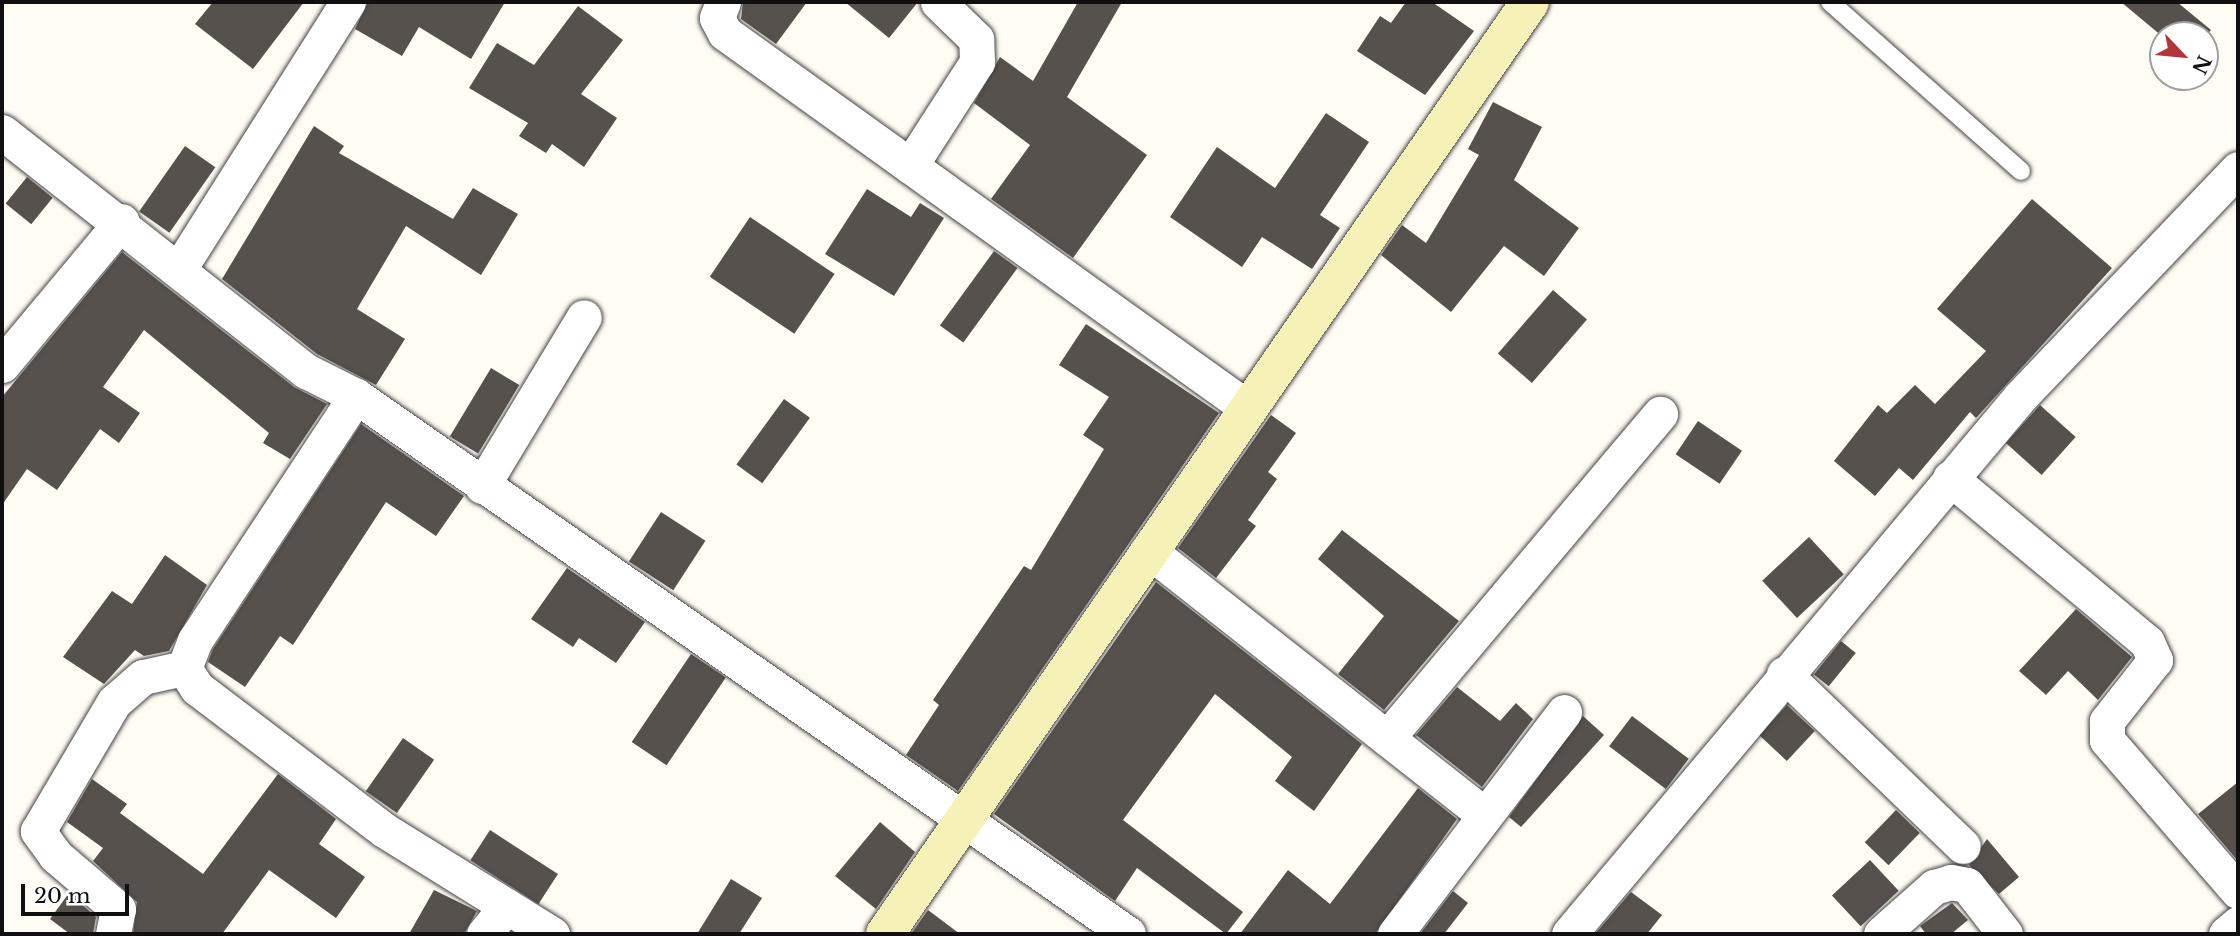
<!DOCTYPE html>
<style>
body{margin:0}
#map{position:relative;width:2240px;height:936px;overflow:hidden;background:#fefcf3;font-family:"Libre Baskerville",serif}
div>[style]{position:absolute}
.building>*{inset:0;background:#57514d;transform-origin:0 0}
.roads{filter:drop-shadow(0 0 2px #434343) drop-shadow(0 0 2px #434343)}
.lane>*{height:18px;margin:-9px;padding:0 9px;transform-origin:9px;border-radius:9px;background:#fff}
.street>*{height:35px;margin:-17.5px;padding:0 17.5px;transform-origin:17.5px;border-radius:17.5px;background:#fff}
.secondary>*{height:38px;margin:-19px;padding:0 19px;transform-origin:19px;border-radius:19px;background:#f6f1b6}
span{translate:-50% -50%;white-space:nowrap;text-align:center;line-height:1.15;-webkit-text-stroke:7px #fff;paint-order:stroke}
.frame{position:absolute;inset:0;border:4px solid #101010;pointer-events:none}
.north{position:absolute;left:2149px;top:21px;width:70px;height:70px;box-sizing:border-box;background:#fff;border:2px solid #9f9f9f;border-radius:50%;rotate:116deg;font-size:19px;font-weight:700;line-height:28px;text-align:center;color:#101010}
.north::after{content:'';display:block;margin:auto;width:24px;height:32px;background:#b13639;clip-path:polygon(50% 0,100% 100%,50% 72%,0 100%)}
.scale{position:absolute;left:21px;top:884px;width:108px;height:32px;box-sizing:border-box;border:4px solid #101010;border-top:0;padding-left:9px;font-size:21px;line-height:24px;white-space:nowrap;color:#101010;-webkit-text-stroke:5px #fff;paint-order:stroke}
</style>
<div id="map">
<div class="building">
<div style="clip-path:polygon(213px 2px,304px 2px,253px 69px,195px 24px)"></div>
<div style="clip-path:polygon(368px 2px,505px 2px,471px 59px,419px 27px,402px 56px,355px 29px)"></div>
<div style="clip-path:polygon(743px 2px,807px 2px,776px 44px,741px 19px)"></div>
<div style="clip-path:polygon(845px 2px,918px 2px,889px 38px)"></div>
<div style="clip-path:polygon(1078px 2px,1122px 2px,1067px 97px,1147px 155px,1073px 258px,991px 199px,1030px 145px,974px 103px,1000px 57px,1033px 81px)"></div>
<div style="clip-path:polygon(1406px 2px,1432px 2px,1474px 31px,1425px 95px,1357px 51px,1380px 16px,1391px 23px)"></div>
<div style="clip-path:polygon(2121px 2px,2177px 2px,2211px 30px,2205px 37px,2163px 37px)"></div>
<div style="clip-path:polygon(578px 6px,623px 40px,581px 94px,617px 118px,584px 167px,552px 144px,546px 153px,519px 136px,528px 123px,469px 88px,497px 43px,534px 65px)"></div>
<div style="clip-path:polygon(1493px 102px,1542px 127px,1514px 180px,1579px 228px,1544px 276px,1504px 246px,1451px 312px,1381px 255px,1402px 225px,1426px 243px,1479px 155px,1468px 149px)"></div>
<div style="clip-path:polygon(1326px 113px,1369px 142px,1320px 215px,1340px 228px,1312px 269px,1262px 237px,1242px 267px,1170px 217px,1217px 147px,1275px 188px)"></div>
<div style="clip-path:polygon(314px 126px,344px 146px,339px 153px,453px 219px,473px 188px,518px 214px,481px 275px,406px 226px,357px 309px,405px 339px,376px 385px,317px 354px,222px 279px)"></div>
<div style="left:185px;top:146px;width:37px;height:80px;rotate:35deg"></div>
<div style="left:27px;top:177px;width:33px;height:34px;rotate:39deg"></div>
<div style="clip-path:polygon(867px 189px,911px 217px,920px 203px,944px 218px,894px 296px,825px 254px)"></div>
<div style="clip-path:polygon(2032px 199px,2112px 268px,1976px 418px,1970px 412px,1913px 480px,1899px 468px,1875px 496px,1834px 461px,1878px 405px,1887px 413px,1915px 385px,1935px 404px,1986px 351px,1937px 309px)"></div>
<div style="left:750px;top:217px;width:102px;height:72px;rotate:34deg"></div>
<div style="left:994px;top:251px;width:29px;height:92px;rotate:36deg"></div>
<div style="clip-path:polygon(122px 252px,294px 387px,327px 404px,290px 459px,263px 443px,269px 433px,144px 330px,103px 387px,140px 413px,119px 443px,100px 429px,57px 490px,27px 469px,2px 505px,2px 397px)"></div>
<div style="left:1553px;top:290px;width:45px;height:84px;rotate:41deg"></div>
<div style="clip-path:polygon(1086px 324px,1219px 413px,958px 791px,906px 755px,939px 705px,933px 700px,1024px 566px,1031px 570px,1104px 449px,1083px 435px,1109px 397px,1059px 365px)"></div>
<div style="left:491px;top:368px;width:33px;height:80px;rotate:31deg"></div>
<div style="left:784px;top:399px;width:32px;height:81px;rotate:36deg"></div>
<div style="left:2040px;top:405px;width:48px;height:51px;rotate:42deg"></div>
<div style="clip-path:polygon(1271px 415px,1296px 433px,1268px 472px,1277px 479px,1248px 520px,1256px 526px,1216px 578px,1178px 548px)"></div>
<div style="left:1698px;top:421px;width:53px;height:40px;rotate:34deg"></div>
<div style="clip-path:polygon(361px 424px,464px 496px,436px 536px,386px 502px,293px 645px,280px 636px,245px 687px,208px 662px,213px 649px)"></div>
<div style="left:661px;top:512px;width:53px;height:59px;rotate:33deg"></div>
<div style="clip-path:polygon(1342px 530px,1459px 621px,1384px 710px,1338px 674px,1384px 616px,1318px 559px)"></div>
<div style="left:1809px;top:537px;width:51px;height:64px;rotate:47deg"></div>
<div style="clip-path:polygon(165px 555px,207px 585px,169px 651px,144px 656px,135px 650px,104px 684px,63px 657px,112px 591px,132px 604px)"></div>
<div style="clip-path:polygon(567px 568px,645px 622px,616px 663px,579px 638px,573px 647px,531px 619px)"></div>
<div style="clip-path:polygon(1156px 582px,1362px 744px,1314px 811px,1275px 781px,1292px 757px,1215px 694px,1123px 820px,1243px 912px,1226px 934px,1137px 868px,1115px 901px,994px 814px)"></div>
<div style="clip-path:polygon(2076px 609px,2132px 657px,2098px 700px,2068px 671px,2046px 695px,2019px 671px)"></div>
<div style="left:1841px;top:641px;width:19px;height:43px;rotate:39deg"></div>
<div style="left:691px;top:654px;width:42px;height:106px;rotate:34deg"></div>
<div style="clip-path:polygon(1457px 687px,1500px 721px,1516px 703px,1533px 719px,1482px 787px,1416px 735px)"></div>
<div style="left:1787px;top:705px;width:38px;height:41px;rotate:43deg"></div>
<div style="clip-path:polygon(1583px 716px,1604px 735px,1521px 827px,1509px 817px)"></div>
<div style="left:1632px;top:716px;width:71px;height:38px;rotate:37deg"></div>
<div style="left:403px;top:738px;width:38px;height:65px;rotate:35deg"></div>
<div style="clip-path:polygon(278px 774px,336px 819px,319px 844px,365px 877px,336px 918px,269px 870px,222px 934px,133px 934px,137px 902px,93px 861px,103px 848px,67px 822px,92px 779px,127px 804px,120px 813px,203px 874px)"></div>
<div style="clip-path:polygon(2238px 782px,2238px 861px,2198px 814px)"></div>
<div style="clip-path:polygon(1418px 788px,1457px 819px,1375px 934px,1240px 934px,1288px 870px,1330px 904px)"></div>
<div style="left:1896px;top:810px;width:33px;height:45px;rotate:44deg"></div>
<div style="clip-path:polygon(880px 822px,915px 852px,876px 909px,835px 876px)"></div>
<div style="left:490px;top:830px;width:81px;height:36px;rotate:33deg"></div>
<div style="clip-path:polygon(1987px 839px,2019px 877px,1999px 894px,1969px 865px)"></div>
<div style="left:1870px;top:860px;width:42px;height:52px;rotate:47deg"></div>
<div style="clip-path:polygon(731px 879px,762px 898px,739px 934px,697px 934px)"></div>
<div style="clip-path:polygon(434px 890px,477px 911px,464px 934px,409px 934px)"></div>
<div style="clip-path:polygon(1453px 891px,1468px 903px,1444px 934px,1420px 934px)"></div>
<div style="clip-path:polygon(1631px 892px,1662px 915px,1647px 934px,1595px 934px)"></div>
<div style="clip-path:polygon(69px 893px,96px 917px,93px 934px,70px 934px,50px 919px)"></div>
<div style="clip-path:polygon(1952px 903px,1968px 920px,1951px 934px,1926px 934px,1920px 926px)"></div>
<div style="clip-path:polygon(928px 910px,960px 934px,911px 934px)"></div>
</div>
<div class="roads">
<div class="lane">
<div style="left:1830px;top:2px;width:255px;rotate:41.5deg"></div>
</div>
<div class="street">
<div style="left:723px;top:2px;width:17px;rotate:111deg"></div>
<div style="left:717px;top:18px;width:17px;rotate:62deg"></div>
<div style="left:725px;top:33px;width:641px;rotate:35.67deg"></div>
<div style="left:2px;top:132px;width:387px;rotate:38.2deg"></div>
<div style="left:306px;top:371px;width:56px;rotate:26.6deg"></div>
<div style="left:356px;top:396px;width:941px;rotate:34.87deg"></div>
<div style="left:910px;top:166px;width:124px;rotate:-57.2deg"></div>
<div style="left:977px;top:62px;width:23px;rotate:-92deg"></div>
<div style="left:976px;top:39px;width:53px;rotate:-135.8deg"></div>
<div style="left:179px;top:269px;width:316px;rotate:-57.7deg"></div>
<div style="left:2px;top:365px;width:187px;rotate:-50.2deg"></div>
<div style="left:356px;top:396px;width:292px;rotate:123.4deg"></div>
<div style="left:195px;top:640px;width:30px;rotate:111deg"></div>
<div style="left:184px;top:668px;width:24px;rotate:57deg"></div>
<div style="left:197px;top:688px;width:235px;rotate:37.2deg"></div>
<div style="left:384px;top:830px;width:198px;rotate:31.8deg"></div>
<div style="left:1950px;top:478px;width:256px;rotate:39.8deg"></div>
<div style="left:2147px;top:642px;width:20px;rotate:66deg"></div>
<div style="left:2155px;top:660px;width:78px;rotate:128.2deg"></div>
<div style="left:2107px;top:721px;width:19px;rotate:90deg"></div>
<div style="left:2107px;top:740px;width:200px;rotate:49.1deg"></div>
<div style="left:482px;top:486px;width:197px;rotate:-58.9deg"></div>
<div style="left:1148px;top:550px;width:425px;rotate:38.2deg"></div>
<div style="left:1784px;top:674px;width:248px;rotate:43.9deg"></div>
<div style="left:1387px;top:738px;width:424px;rotate:-49.9deg"></div>
<div style="left:113px;top:934px;width:25px;rotate:-79deg"></div>
<div style="left:118px;top:909px;width:82px;rotate:-139.5deg"></div>
<div style="left:56px;top:856px;width:31px;rotate:-126deg"></div>
<div style="left:38px;top:831px;width:150px;rotate:-59.5deg"></div>
<div style="left:114px;top:702px;width:38px;rotate:-41deg"></div>
<div style="left:143px;top:677px;width:42px;rotate:-12.4deg"></div>
<div style="left:484px;top:934px;width:36px;rotate:-51deg"></div>
<div style="left:1395px;top:934px;width:279px;rotate:-52.7deg"></div>
<div style="left:1569px;top:934px;width:701px;rotate:-49.97deg"></div>
<div style="left:2020px;top:397px;width:315px;rotate:-46.3deg"></div>
<div style="left:1881px;top:934px;width:71px;rotate:-41.6deg"></div>
<div style="left:1934px;top:887px;width:18px;rotate:-16deg"></div>
<div style="left:1951px;top:882px;width:16px;rotate:11deg"></div>
<div style="left:1967px;top:885px;width:62px;rotate:52.2deg"></div>
<div style="left:2226px;top:934px;width:16px;rotate:-40deg"></div>
</div>
<div class="secondary">
<div style="left:885px;top:934px;width:1133px;rotate:-55.31deg"></div>
</div>
</div>
<div class="frame"></div>
<div class="north">N</div>
<div class="scale">20 m</div>
</div>
